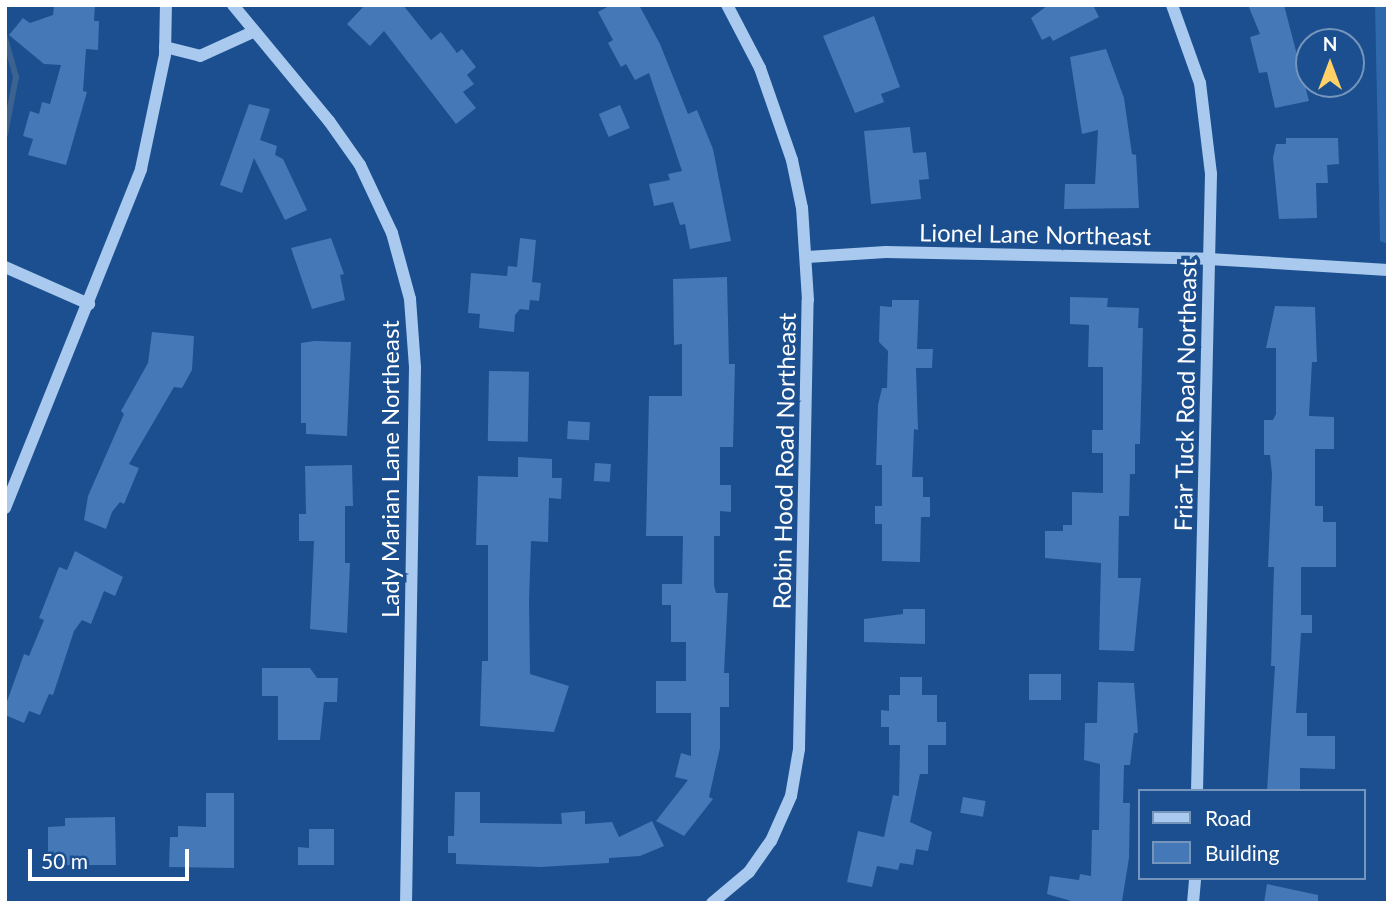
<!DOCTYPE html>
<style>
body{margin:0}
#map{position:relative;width:1393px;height:908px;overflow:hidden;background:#1b4f8f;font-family:Lato,sans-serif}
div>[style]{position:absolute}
.green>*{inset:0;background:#2e69ad}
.stream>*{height:6px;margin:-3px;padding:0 3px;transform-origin:3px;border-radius:3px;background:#3c6290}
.building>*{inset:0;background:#4478b7;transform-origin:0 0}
.minor>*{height:12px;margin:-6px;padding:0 6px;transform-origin:6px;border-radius:6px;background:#a9c9ee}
span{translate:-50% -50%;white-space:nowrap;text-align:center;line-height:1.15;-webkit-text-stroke:7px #1b4f8f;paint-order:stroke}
.street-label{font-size:24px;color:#fff}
.frame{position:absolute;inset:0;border:7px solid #fff;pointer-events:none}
.legend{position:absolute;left:1138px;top:789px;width:228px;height:91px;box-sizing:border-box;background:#1b4f8f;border:2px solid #7695bc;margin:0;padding:9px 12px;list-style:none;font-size:21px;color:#fff}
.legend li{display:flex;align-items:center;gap:14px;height:35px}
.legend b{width:35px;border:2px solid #7695bc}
.north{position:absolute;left:1295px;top:28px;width:70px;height:70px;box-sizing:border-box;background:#1b4f8f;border:2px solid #7695bc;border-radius:50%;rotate:0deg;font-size:19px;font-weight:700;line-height:28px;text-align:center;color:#fff}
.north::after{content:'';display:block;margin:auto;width:24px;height:32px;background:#ffd166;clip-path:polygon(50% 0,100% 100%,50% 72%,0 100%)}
.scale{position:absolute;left:28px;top:849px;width:161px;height:32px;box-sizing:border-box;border:4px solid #fff;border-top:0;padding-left:9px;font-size:21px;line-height:24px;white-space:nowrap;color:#fff;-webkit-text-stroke:5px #1b4f8f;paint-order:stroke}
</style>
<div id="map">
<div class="green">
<div style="clip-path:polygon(1375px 5px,1388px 5px,1388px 244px,1380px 241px)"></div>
</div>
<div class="stream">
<div style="left:5px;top:38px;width:41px;rotate:74.2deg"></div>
<div style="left:16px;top:77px;width:58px;rotate:100.9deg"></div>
</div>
<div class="building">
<div style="clip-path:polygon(54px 5px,95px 5px,94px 21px,99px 21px,98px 50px,86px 49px,83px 91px,87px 92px,66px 165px,28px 155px,33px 139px,23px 136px,30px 111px,39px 114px,42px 102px,50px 104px,61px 65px,44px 64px,9px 35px,23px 18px,30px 23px,53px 15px)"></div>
<div style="clip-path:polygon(365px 5px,403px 5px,431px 40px,441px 32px,457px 53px,462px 49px,476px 67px,467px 75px,474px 84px,463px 92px,476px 108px,456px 124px,384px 31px,370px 46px,347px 24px)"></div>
<div style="clip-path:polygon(611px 5px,639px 5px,660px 44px,688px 114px,697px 110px,713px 149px,731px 241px,690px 249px,685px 224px,680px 225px,673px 202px,654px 206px,649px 184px,670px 180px,668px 174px,682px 171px,649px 73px,635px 80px,626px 64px,621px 67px,608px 43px,613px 40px,598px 12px)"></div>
<div style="clip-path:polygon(1048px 5px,1093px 5px,1099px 17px,1053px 41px,1050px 36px,1042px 40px,1031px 18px)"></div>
<div style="clip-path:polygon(1248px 5px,1284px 5px,1309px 101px,1275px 108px,1267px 72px,1259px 73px,1250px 37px,1260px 34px)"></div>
<div style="clip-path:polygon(874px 16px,900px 87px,881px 94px,884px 102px,855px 113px,823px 36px)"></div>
<div style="clip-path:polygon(1106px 49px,1124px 98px,1132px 154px,1136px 155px,1139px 208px,1064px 209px,1065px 184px,1095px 184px,1098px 130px,1082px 134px,1070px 57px)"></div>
<div style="clip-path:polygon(249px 104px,270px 109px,260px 140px,277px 146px,275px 155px,283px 159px,307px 210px,285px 220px,254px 158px,242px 193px,220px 185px)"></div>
<div style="left:620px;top:105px;width:25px;height:23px;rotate:67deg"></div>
<div style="clip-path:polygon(910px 127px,913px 153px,926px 152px,929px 179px,919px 180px,921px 199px,871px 204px,864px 131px)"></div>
<div style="clip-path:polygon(1286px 138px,1338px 138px,1339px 164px,1327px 165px,1328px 183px,1316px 183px,1317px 218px,1279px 219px,1273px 158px,1276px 144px,1286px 144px)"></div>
<div style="clip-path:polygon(331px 238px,344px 274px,340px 275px,345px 300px,312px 309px,291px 248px)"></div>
<div style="clip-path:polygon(520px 238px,536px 240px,532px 282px,541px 283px,539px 301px,530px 300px,529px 310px,520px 309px,515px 315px,514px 332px,479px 328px,480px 314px,468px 313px,471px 273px,507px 276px,508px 266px,517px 267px)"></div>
<div style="clip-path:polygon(727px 277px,729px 364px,735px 364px,733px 447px,720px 447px,720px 485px,731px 485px,731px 512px,720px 511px,720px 536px,714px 536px,714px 585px,716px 593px,728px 593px,724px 673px,729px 673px,729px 707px,720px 707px,720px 748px,709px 797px,713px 799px,684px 836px,656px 821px,688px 780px,675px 777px,681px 753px,691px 756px,691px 713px,656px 713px,656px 681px,686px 681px,686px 642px,671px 642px,671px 605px,662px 605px,662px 584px,682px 584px,683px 536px,646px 536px,649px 396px,682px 396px,682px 344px,674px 345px,673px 279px)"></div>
<div style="clip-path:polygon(1070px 297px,1108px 298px,1107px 307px,1139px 308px,1138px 328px,1143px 328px,1140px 444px,1135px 444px,1135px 474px,1130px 474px,1129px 516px,1119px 516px,1118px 578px,1141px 578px,1134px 651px,1099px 650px,1101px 563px,1045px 558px,1045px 531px,1063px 531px,1063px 525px,1072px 525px,1072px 492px,1103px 493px,1103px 453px,1092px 453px,1092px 430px,1103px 430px,1103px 367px,1088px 367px,1089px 325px,1070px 324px)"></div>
<div style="clip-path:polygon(892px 300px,919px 300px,917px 349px,933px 349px,932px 368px,916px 368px,918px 430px,914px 429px,912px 477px,923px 477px,923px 497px,930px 497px,930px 517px,921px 517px,920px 562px,882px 561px,882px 524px,875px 524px,875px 506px,882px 506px,882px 465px,876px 465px,878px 405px,882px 388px,887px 388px,888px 351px,879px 342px,880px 306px,892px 307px)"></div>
<div style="clip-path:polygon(1275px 306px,1315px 307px,1317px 362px,1312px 362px,1309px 416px,1334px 417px,1334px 449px,1315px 449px,1315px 506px,1323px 506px,1323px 522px,1336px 522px,1336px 567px,1301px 567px,1301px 615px,1312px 615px,1312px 633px,1301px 633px,1296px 713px,1307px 713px,1307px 736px,1335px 736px,1335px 769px,1300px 768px,1300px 791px,1267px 791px,1275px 666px,1271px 666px,1274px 567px,1268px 567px,1272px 474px,1270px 455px,1264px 455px,1264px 420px,1273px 420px,1276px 414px,1276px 348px,1266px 348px)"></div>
<div style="clip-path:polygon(152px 332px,194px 336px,192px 370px,182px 388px,174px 387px,129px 464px,139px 468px,124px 504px,120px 502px,112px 512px,106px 529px,84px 520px,88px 496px,124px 414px,121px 411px,148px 363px)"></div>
<div style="clip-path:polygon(314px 341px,351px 342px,347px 436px,306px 434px,306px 423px,301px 423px,301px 343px)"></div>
<div style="left:489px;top:371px;width:40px;height:70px;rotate:1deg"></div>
<div style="left:568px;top:421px;width:22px;height:18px;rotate:3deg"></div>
<div style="clip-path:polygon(518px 457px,552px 459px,552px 478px,562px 478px,561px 499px,549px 498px,548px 542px,531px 541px,529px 601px,530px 674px,569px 686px,554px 732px,480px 726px,482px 661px,488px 661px,488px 545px,476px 545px,478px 476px,518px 477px)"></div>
<div style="left:595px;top:463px;width:16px;height:18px;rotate:4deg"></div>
<div style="clip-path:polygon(352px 465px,353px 506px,345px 506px,345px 563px,350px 563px,347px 633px,310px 629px,314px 541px,299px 541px,299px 514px,306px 514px,305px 466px)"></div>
<div style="clip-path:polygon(75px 551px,123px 577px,115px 596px,104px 591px,91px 624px,82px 620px,74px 631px,53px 695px,49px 694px,40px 715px,29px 711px,24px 723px,5px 715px,5px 707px,24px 654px,29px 656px,44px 620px,39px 618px,59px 567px,67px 570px)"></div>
<div style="clip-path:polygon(903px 609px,925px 609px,925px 644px,864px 642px,864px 619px,903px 614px)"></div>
<div style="clip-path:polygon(262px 668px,310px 668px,317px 678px,338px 678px,337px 702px,324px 702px,320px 740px,278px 740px,278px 696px,262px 696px)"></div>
<div style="left:1061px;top:674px;width:26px;height:32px;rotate:90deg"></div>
<div style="clip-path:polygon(900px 677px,922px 677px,922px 695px,937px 695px,937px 722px,946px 722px,946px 745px,928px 745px,928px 774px,920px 774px,910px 822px,932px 832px,928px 851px,916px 849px,913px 865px,900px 863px,898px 870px,877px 866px,872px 887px,847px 882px,858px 831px,884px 837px,893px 795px,899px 796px,900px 745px,889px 745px,889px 727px,881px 727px,881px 710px,889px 711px,889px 695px,900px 695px)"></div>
<div style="clip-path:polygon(1098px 682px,1134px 683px,1138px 733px,1134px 733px,1130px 765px,1124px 765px,1123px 803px,1130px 803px,1129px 858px,1122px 901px,1078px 903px,1047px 894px,1050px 876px,1079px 880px,1080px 874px,1091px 876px,1092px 830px,1099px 830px,1100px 764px,1084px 760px,1085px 723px,1097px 723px)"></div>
<div style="clip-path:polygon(455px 792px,480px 792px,480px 823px,562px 824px,561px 813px,585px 811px,585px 824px,612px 822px,619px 837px,652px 821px,664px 846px,640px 856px,609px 858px,609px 863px,540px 867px,456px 864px,456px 853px,448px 853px,448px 836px,454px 836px)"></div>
<div style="clip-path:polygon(206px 793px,234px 793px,234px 868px,169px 867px,170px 837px,178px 837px,178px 826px,206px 827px)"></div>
<div style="left:963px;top:797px;width:23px;height:16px;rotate:10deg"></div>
<div style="clip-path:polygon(115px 817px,116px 865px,66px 865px,66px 860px,48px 860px,48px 827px,65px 826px,65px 818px)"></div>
<div style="clip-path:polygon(309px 829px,334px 829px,334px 865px,298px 865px,298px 847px,309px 848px)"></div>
<div style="clip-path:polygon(1267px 884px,1318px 895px,1318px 903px,1264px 903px)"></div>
</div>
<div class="minor">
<div style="left:233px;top:5px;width:151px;rotate:50.4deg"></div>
<div style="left:329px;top:121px;width:54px;rotate:54.8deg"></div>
<div style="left:360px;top:165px;width:75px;rotate:64.8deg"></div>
<div style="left:392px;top:233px;width:68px;rotate:74.7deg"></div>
<div style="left:410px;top:299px;width:68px;rotate:85.8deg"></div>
<div style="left:415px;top:367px;width:536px;rotate:90.96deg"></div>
<div style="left:1172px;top:5px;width:83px;rotate:70.3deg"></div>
<div style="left:1200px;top:83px;width:92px;rotate:83.1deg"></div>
<div style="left:1211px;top:174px;width:617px;rotate:91.3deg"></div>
<div style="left:165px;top:47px;width:36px;rotate:14deg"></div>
<div style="left:200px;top:56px;width:58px;rotate:-24.4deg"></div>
<div style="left:807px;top:257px;width:79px;rotate:-3.6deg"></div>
<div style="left:886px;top:252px;width:323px;rotate:1.2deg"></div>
<div style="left:1209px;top:259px;width:179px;rotate:3.5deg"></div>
<div style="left:5px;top:267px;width:92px;rotate:23.8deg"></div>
<div style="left:5px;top:508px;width:365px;rotate:-68.1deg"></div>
<div style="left:141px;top:169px;width:116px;rotate:-78.1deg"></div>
<div style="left:165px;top:55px;width:50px;rotate:-88.9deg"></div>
<div style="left:712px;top:903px;width:48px;rotate:-40deg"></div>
<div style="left:749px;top:872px;width:38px;rotate:-55deg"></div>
<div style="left:771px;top:841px;width:49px;rotate:-66deg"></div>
<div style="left:791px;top:796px;width:48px;rotate:-80.3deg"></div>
<div style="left:799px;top:749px;width:449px;rotate:-88.9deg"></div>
<div style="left:808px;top:300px;width:92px;rotate:-93.7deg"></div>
<div style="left:802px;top:208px;width:49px;rotate:-101.8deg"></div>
<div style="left:792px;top:160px;width:97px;rotate:-109.2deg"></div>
<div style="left:760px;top:68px;width:71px;rotate:-117.6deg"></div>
<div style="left:1193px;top:903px;width:25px;rotate:-85deg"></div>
</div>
<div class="street-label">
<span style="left:1035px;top:234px;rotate:1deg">Lionel Lane Northeast</span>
<span style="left:1185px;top:395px;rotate:-89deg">Friar Tuck Road Northeast</span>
<span style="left:784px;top:461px;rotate:-89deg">Robin Hood Road Northeast</span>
<span style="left:390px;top:469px;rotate:-90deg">Lady Marian Lane Northeast</span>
</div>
<div class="frame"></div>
<ul class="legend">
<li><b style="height:9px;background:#a9c9ee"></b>Road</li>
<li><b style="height:19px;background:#4478b7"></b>Building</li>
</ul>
<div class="north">N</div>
<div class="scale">50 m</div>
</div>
